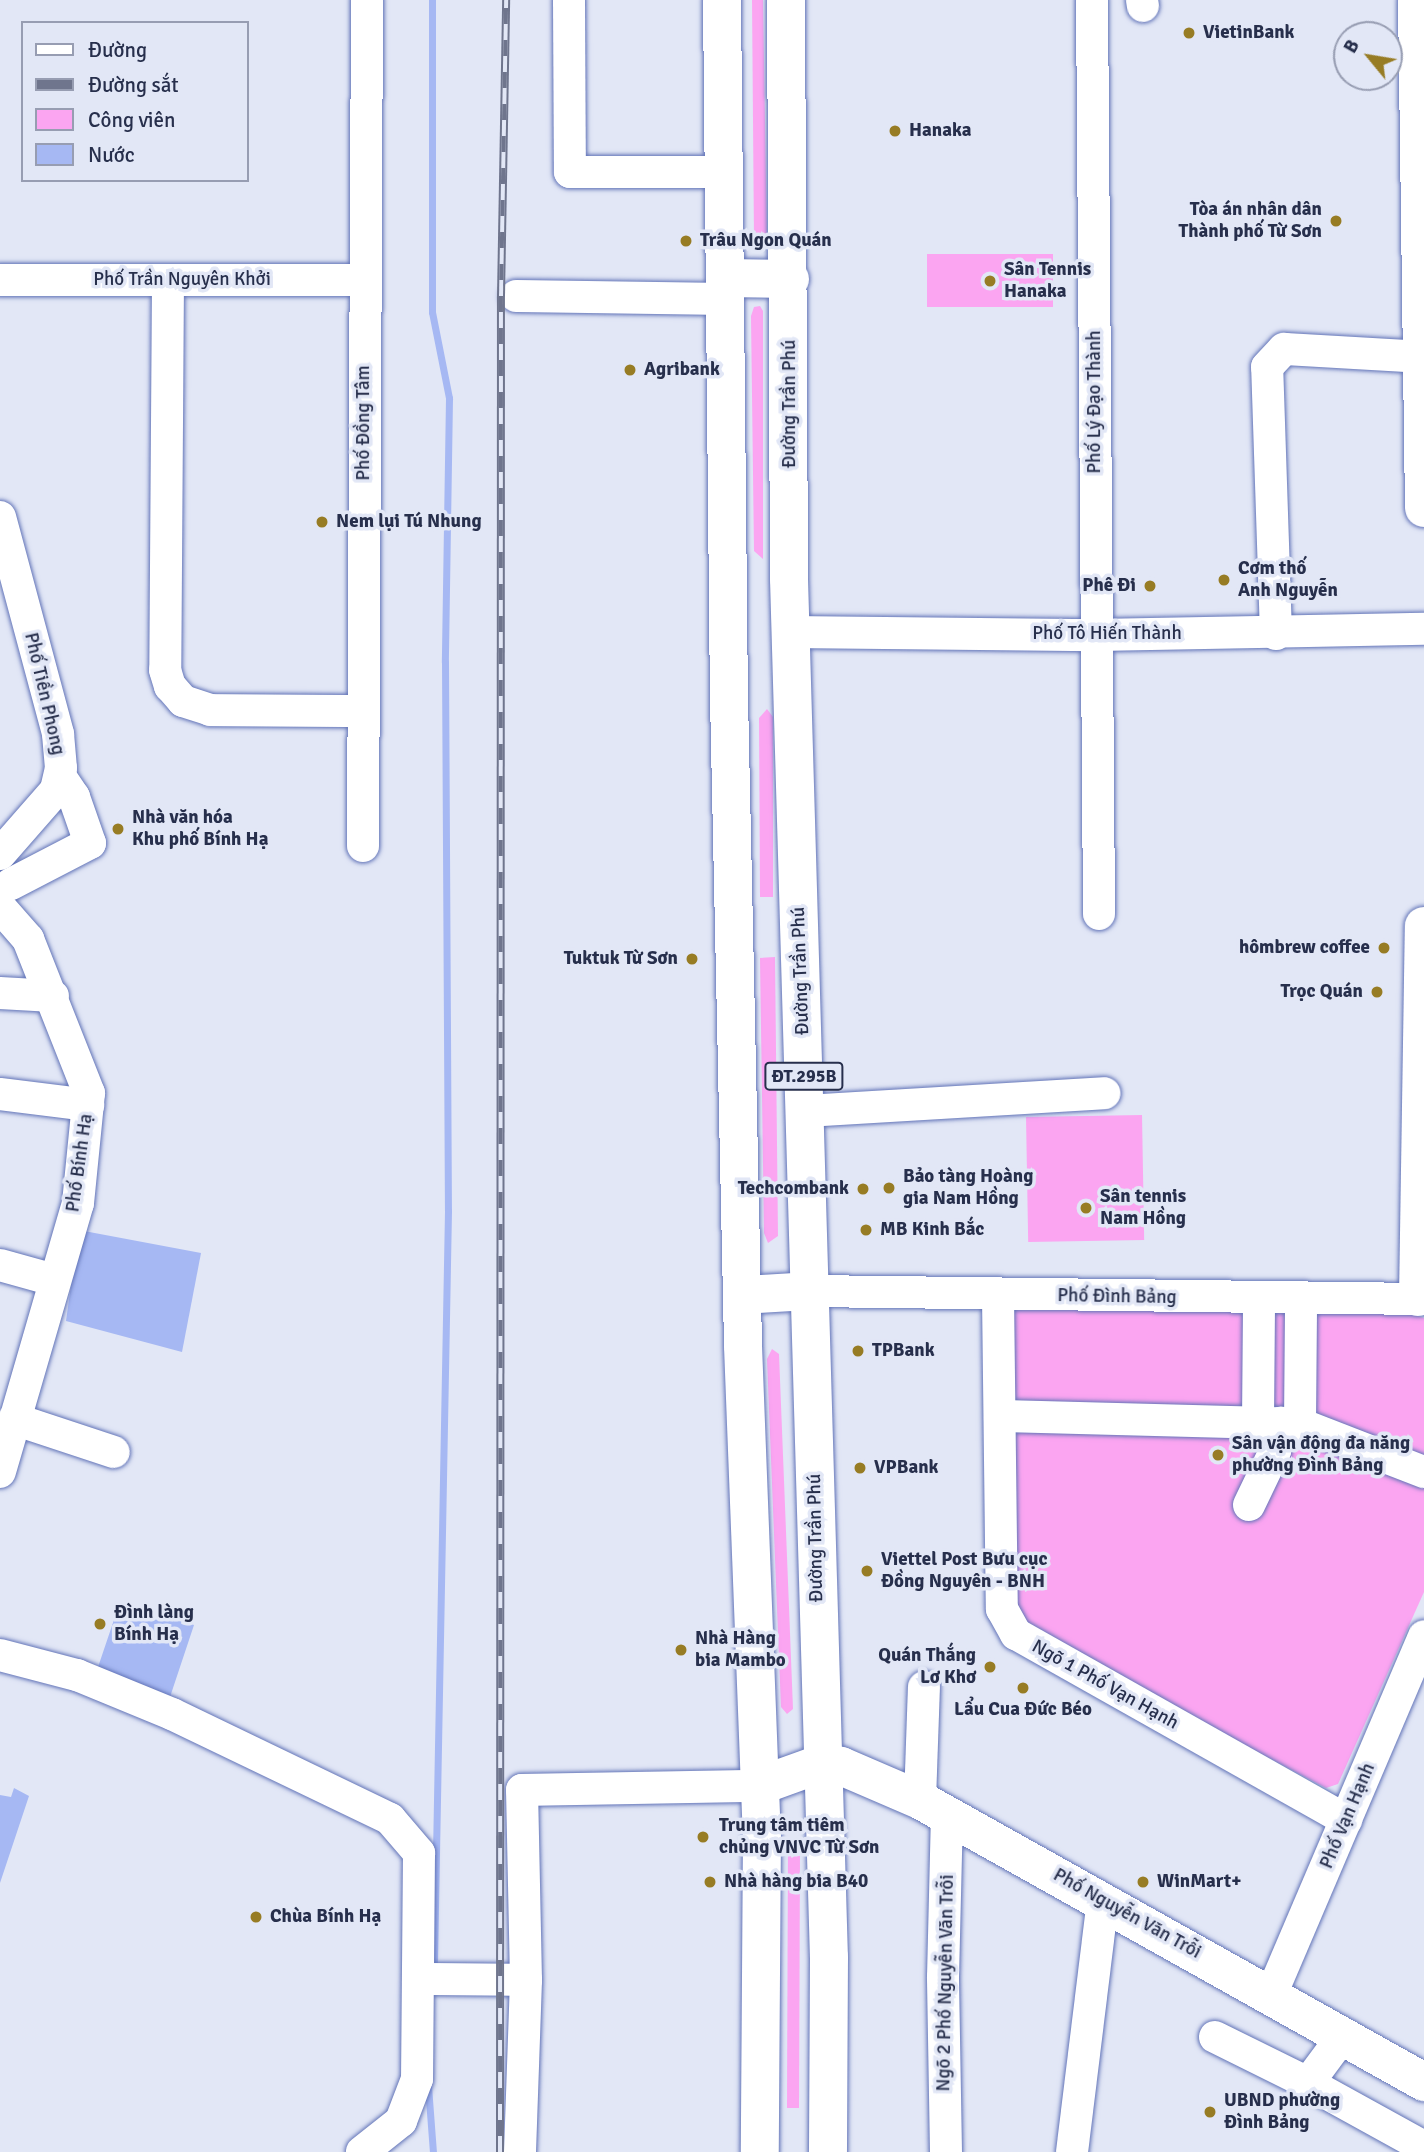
<!DOCTYPE html>
<meta charset="utf-8">
<style>
body{margin:0}
#map{position:relative;width:1424px;height:2152px;overflow:hidden;background:#e2e7f6;font-family:Signika,sans-serif}
div>[style]{position:absolute}
.green>*{inset:0;background:#fba5f1;transform-origin:0 0}
.water>*{inset:0;background:#a6b8f3}
.stream>*{height:7px;margin:-3.5px;padding:0 3.5px;transform-origin:3.5px;border-radius:3.5px;background:#a6b8f3}
.roads{filter:drop-shadow(0 0 2px #6274b8) drop-shadow(0 0 2px #6274b8)}
.minor>*{height:32px;margin:-16px;padding:0 16px;transform-origin:16px;border-radius:16px;background:#fff}
.major>*{height:38px;margin:-19px;padding:0 19px;transform-origin:19px;border-radius:19px;background:#fff}
.rail>*{height:8px;margin-top:-4px;transform-origin:0;background:repeating-linear-gradient(90deg,#e2e7f6 0 16px,#6f758d 0 32px);box-sizing:border-box;border-block:2px solid #6f758d}
.dots>*{width:19px;height:19px;translate:-50% -50%;box-sizing:border-box;border:4px solid #e2e7f6;border-radius:50%}
span{translate:-50% -50%;white-space:nowrap;text-align:center;line-height:1.15;-webkit-text-stroke:7px #e2e7f6;paint-order:stroke}
.shield-label span{padding:2px 5px;background:#e2e7f6;border:2px solid;border-radius:5px;-webkit-text-stroke-width:0}
.shield-label{font-size:18px;color:#272f4c;font-weight:700}
.poi-label{font-size:19px;color:#272f4c;font-weight:700}
.left{translate:0 -50%;text-align:left}
.right{translate:-100% -50%;text-align:right}
.street-label{font-size:19px;color:#272f4c}
.legend{position:absolute;left:21px;top:21px;width:228px;height:161px;box-sizing:border-box;background:#e2e7f6;border:2px solid #979db2;margin:0;padding:9px 12px;list-style:none;font-size:21px;color:#272f4c}
.legend li{display:flex;align-items:center;gap:14px;height:35px}
.legend b{width:35px;border:2px solid #979db2}
.north{position:absolute;left:1333px;top:21px;width:70px;height:70px;box-sizing:border-box;background:#e2e7f6;border:2px solid #979db2;border-radius:50%;rotate:300deg;font-size:19px;font-weight:700;line-height:28px;text-align:center;color:#272f4c}
.north::after{content:'';display:block;margin:auto;width:24px;height:32px;background:#977c24;clip-path:polygon(50% 0,100% 100%,50% 72%,0 100%)}
</style>
<div id="map">
<div class="green">
<div style="clip-path:polygon(752px 0,763px 0,767px 242px,760px 247px,754px 240px)"></div>
<div style="left:1053px;top:254px;width:53px;height:126px;rotate:90deg"></div>
<div style="clip-path:polygon(760px 306px,763px 311px,763px 559px,754px 551px,751px 316px,754px 307px)"></div>
<div style="clip-path:polygon(767px 709px,773px 717px,773px 897px,760px 897px,759px 718px)"></div>
<div style="clip-path:polygon(775px 957px,778px 1236px,768px 1243px,764px 1233px,760px 958px)"></div>
<div style="left:1142px;top:1115px;width:125px;height:116px;rotate:89deg"></div>
<div style="clip-path:polygon(1006px 1303px,1411px 1314px,1424px 1318px,1424px 1592px,1338px 1784px,1326px 1788px,1035px 1635px,1024px 1621px,1016px 1602px)"></div>
<div style="clip-path:polygon(772px 1349px,779px 1354px,793px 1709px,787px 1714px,781px 1707px,767px 1359px)"></div>
<div style="clip-path:polygon(788px 1838px,796px 1838px,800px 1845px,799px 2108px,787px 2108px)"></div>
</div>
<div class="water">
<div style="clip-path:polygon(84px 1231px,201px 1253px,182px 1352px,66px 1321px,76px 1250px)"></div>
<div style="clip-path:polygon(119px 1605px,132px 1610px,140px 1605px,194px 1625px,169px 1700px,97px 1670px)"></div>
<div style="clip-path:polygon(14px 1788px,29px 1796px,0 1883px,0 1795px,11px 1797px)"></div>
</div>
<div class="stream">
<div style="left:432px;top:0;width:312px;rotate:90deg"></div>
<div style="left:432px;top:312px;width:88px;rotate:78.8deg"></div>
<div style="left:449px;top:398px;width:264px;rotate:90.9deg"></div>
<div style="left:445px;top:662px;width:549px;rotate:89.69deg"></div>
<div style="left:448px;top:1211px;width:750px;rotate:91.07deg"></div>
<div style="left:428px;top:2086px;width:66px;rotate:85.7deg"></div>
</div>
<div class="roads">
<div class="minor">
<div style="left:569px;top:0;width:172px;rotate:89.7deg"></div>
<div style="left:570px;top:172px;width:156px"></div>
<div style="left:1092px;top:0;width:914px;rotate:89.56deg"></div>
<div style="left:1142px;top:0;width:6px;rotate:81deg"></div>
<div style="left:0;top:280px;width:364px"></div>
<div style="left:168px;top:280px;width:390px;rotate:90.4deg"></div>
<div style="left:165px;top:670px;width:17px;rotate:73deg"></div>
<div style="left:170px;top:686px;width:20px;rotate:49deg"></div>
<div style="left:183px;top:701px;width:28px;rotate:18deg"></div>
<div style="left:210px;top:710px;width:154px;rotate:0.4deg"></div>
<div style="left:516px;top:296px;width:212px;rotate:0.8deg"></div>
<div style="left:0;top:517px;width:225px;rotate:75deg"></div>
<div style="left:58px;top:734px;width:34px;rotate:85deg"></div>
<div style="left:61px;top:768px;width:23px;rotate:103deg"></div>
<div style="left:56px;top:790px;width:85px;rotate:131.2deg"></div>
<div style="left:790px;top:632px;width:307px;rotate:0.6deg"></div>
<div style="left:1097px;top:635px;width:327px;rotate:-1.1deg"></div>
<div style="left:1276px;top:634px;width:267px;rotate:-91.9deg"></div>
<div style="left:1267px;top:367px;width:25px;rotate:-47deg"></div>
<div style="left:1284px;top:349px;width:137px;rotate:3.3deg"></div>
<div style="left:363px;top:846px;width:846px;rotate:-89.73deg"></div>
<div style="left:11px;top:884px;width:89px;rotate:-27.4deg"></div>
<div style="left:90px;top:843px;width:49px;rotate:-109.2deg"></div>
<div style="left:74px;top:797px;width:25px;rotate:-124deg"></div>
<div style="left:0;top:907px;width:43px;rotate:48.8deg"></div>
<div style="left:28px;top:939px;width:166px;rotate:68.4deg"></div>
<div style="left:89px;top:1093px;width:111px;rotate:95.7deg"></div>
<div style="left:78px;top:1203px;width:280px;rotate:106.2deg"></div>
<div style="left:0;top:993px;width:53px;rotate:3.2deg"></div>
<div style="left:0;top:1094px;width:89px;rotate:7.1deg"></div>
<div style="left:805px;top:1111px;width:300px;rotate:-3.4deg"></div>
<div style="left:0;top:1265px;width:56px;rotate:15.5deg"></div>
<div style="left:810px;top:1291px;width:614px;rotate:0.75deg"></div>
<div style="left:998px;top:1296px;width:313px;rotate:89.3deg"></div>
<div style="left:1002px;top:1609px;width:29px;rotate:61deg"></div>
<div style="left:1016px;top:1634px;width:379px;rotate:29.4deg"></div>
<div style="left:1000px;top:1416px;width:300px;rotate:1.5deg"></div>
<div style="left:1300px;top:1424px;width:133px;rotate:21.2deg"></div>
<div style="left:14px;top:1419px;width:105px;rotate:18.3deg"></div>
<div style="left:1258px;top:1421px;width:122px;rotate:-89.5deg"></div>
<div style="left:1300px;top:1424px;width:124px;rotate:-89.5deg"></div>
<div style="left:1249px;top:1505px;width:60px;rotate:-64.3deg"></div>
<div style="left:1275px;top:1451px;width:29px;rotate:-78deg"></div>
<div style="left:0;top:1655px;width:80px;rotate:14.6deg"></div>
<div style="left:77px;top:1675px;width:103px;rotate:22.3deg"></div>
<div style="left:172px;top:1714px;width:242px;rotate:25.7deg"></div>
<div style="left:390px;top:1819px;width:45px;rotate:49.5deg"></div>
<div style="left:419px;top:1853px;width:226px;rotate:90.5deg"></div>
<div style="left:417px;top:2079px;width:45px;rotate:110.9deg"></div>
<div style="left:401px;top:2121px;width:50px;rotate:141.5deg"></div>
<div style="left:920px;top:1800px;width:113px;rotate:-88deg"></div>
<div style="left:418px;top:1979px;width:108px;rotate:0.5deg"></div>
<div style="left:526px;top:1980px;width:190px;rotate:-91.2deg"></div>
<div style="left:522px;top:1790px;width:237px;rotate:-1deg"></div>
<div style="left:1271px;top:1995px;width:390px;rotate:-66.9deg"></div>
<div style="left:1215px;top:2037px;width:104px;rotate:26.3deg"></div>
<div style="left:1308px;top:2083px;width:57px;rotate:-53.5deg"></div>
<div style="left:1308px;top:2083px;width:132px;rotate:28.9deg"></div>
<div style="left:520px;top:2152px;width:172px;rotate:-88deg"></div>
<div style="left:946px;top:2152px;width:175px;rotate:-91deg"></div>
<div style="left:943px;top:1977px;width:163px;rotate:-88.6deg"></div>
<div style="left:1072px;top:2152px;width:253px;rotate:-83deg"></div>
</div>
<div class="major">
<div style="left:722px;top:0;width:698px;rotate:89.43deg"></div>
<div style="left:729px;top:698px;width:648px;rotate:88.76deg"></div>
<div style="left:743px;top:1346px;width:486px;rotate:87.8deg"></div>
<div style="left:762px;top:1832px;width:320px;rotate:90.4deg"></div>
<div style="left:786px;top:0;width:579px;rotate:89.7deg"></div>
<div style="left:789px;top:579px;width:1379px;rotate:88.34deg"></div>
<div style="left:829px;top:1957px;width:195px;rotate:90.3deg"></div>
<div style="left:1417px;top:0;width:508px;rotate:89.21deg"></div>
<div style="left:727px;top:278px;width:63px;rotate:0.9deg"></div>
<div style="left:743px;top:1295px;width:67px;rotate:-3.4deg"></div>
<div style="left:1418px;top:1297px;width:371px;rotate:-89.1deg"></div>
<div style="left:759px;top:1786px;width:68px;rotate:-19.8deg"></div>
<div style="left:823px;top:1763px;width:18px;rotate:9deg"></div>
<div style="left:841px;top:1766px;width:86px;rotate:23.3deg"></div>
<div style="left:920px;top:1800px;width:578px;rotate:29.23deg"></div>
</div>
</div>
<div class="rail">
<div style="left:500px;top:2152px;width:1856px;rotate:-89.97deg"></div>
<div style="left:501px;top:296px;width:296px;rotate:-89deg"></div>
</div>
<div class="dots">
<div style="left:1189px;top:33px;background:#977c24"></div>
<div style="left:895px;top:131px;background:#977c24"></div>
<div style="left:1336px;top:221px;background:#977c24"></div>
<div style="left:686px;top:241px;background:#977c24"></div>
<div style="left:990px;top:281px;background:#977c24"></div>
<div style="left:630px;top:370px;background:#977c24"></div>
<div style="left:322px;top:522px;background:#977c24"></div>
<div style="left:1224px;top:580px;background:#977c24"></div>
<div style="left:1150px;top:586px;background:#977c24"></div>
<div style="left:118px;top:829px;background:#977c24"></div>
<div style="left:1384px;top:948px;background:#977c24"></div>
<div style="left:692px;top:959px;background:#977c24"></div>
<div style="left:1377px;top:992px;background:#977c24"></div>
<div style="left:889px;top:1188px;background:#977c24"></div>
<div style="left:863px;top:1189px;background:#977c24"></div>
<div style="left:1086px;top:1208px;background:#977c24"></div>
<div style="left:866px;top:1230px;background:#977c24"></div>
<div style="left:858px;top:1351px;background:#977c24"></div>
<div style="left:1218px;top:1455px;background:#977c24"></div>
<div style="left:860px;top:1468px;background:#977c24"></div>
<div style="left:867px;top:1571px;background:#977c24"></div>
<div style="left:100px;top:1624px;background:#977c24"></div>
<div style="left:681px;top:1650px;background:#977c24"></div>
<div style="left:990px;top:1667px;background:#977c24"></div>
<div style="left:1023px;top:1688px;background:#977c24"></div>
<div style="left:703px;top:1837px;background:#977c24"></div>
<div style="left:710px;top:1882px;background:#977c24"></div>
<div style="left:1143px;top:1882px;background:#977c24"></div>
<div style="left:256px;top:1917px;background:#977c24"></div>
<div style="left:1210px;top:2112px;background:#977c24"></div>
</div>
<div class="shield-label">
<span style="left:804px;top:1076px">ĐT.295B</span>
</div>
<div class="poi-label">
<span class="left" style="left:1203px;top:33px">VietinBank</span>
<span class="left" style="left:909px;top:131px">Hanaka</span>
<span class="right" style="left:1322px;top:221px">Tòa án nhân dân<br>Thành phố Từ Sơn</span>
<span class="left" style="left:700px;top:241px">Trâu Ngon Quán</span>
<span class="left" style="left:1004px;top:281px">Sân Tennis<br>Hanaka</span>
<span class="left" style="left:644px;top:370px">Agribank</span>
<span class="left" style="left:336px;top:522px">Nem lụi Tú Nhung</span>
<span class="left" style="left:1238px;top:580px">Cơm thố<br>Anh Nguyễn</span>
<span class="right" style="left:1136px;top:586px">Phê Đi</span>
<span class="left" style="left:132px;top:829px">Nhà văn hóa<br>Khu phố Bính Hạ</span>
<span class="right" style="left:1370px;top:948px">hômbrew coffee</span>
<span class="right" style="left:678px;top:959px">Tuktuk Từ Sơn</span>
<span class="right" style="left:1363px;top:992px">Trọc Quán</span>
<span class="left" style="left:903px;top:1188px">Bảo tàng Hoàng<br>gia Nam Hồng</span>
<span class="right" style="left:849px;top:1189px">Techcombank</span>
<span class="left" style="left:1100px;top:1208px">Sân tennis<br>Nam Hồng</span>
<span class="left" style="left:880px;top:1230px">MB Kinh Bắc</span>
<span class="left" style="left:872px;top:1351px">TPBank</span>
<span class="left" style="left:1232px;top:1455px">Sân vận động đa năng<br>phường Đình Bảng</span>
<span class="left" style="left:874px;top:1468px">VPBank</span>
<span class="left" style="left:881px;top:1571px">Viettel Post Bưu cục<br>Đồng Nguyên - BNH</span>
<span class="left" style="left:114px;top:1624px">Đình làng<br>Bính Hạ</span>
<span class="left" style="left:695px;top:1650px">Nhà Hàng<br>bia Mambo</span>
<span class="right" style="left:976px;top:1667px">Quán Thắng<br>Lơ Khơ</span>
<span style="left:1023px;top:1710px">Lẩu Cua Đức Béo</span>
<span class="left" style="left:719px;top:1837px">Trung tâm tiêm<br>chủng VNVC Từ Sơn</span>
<span class="left" style="left:724px;top:1882px">Nhà hàng bia B40</span>
<span class="left" style="left:1157px;top:1882px">WinMart+</span>
<span class="left" style="left:270px;top:1917px">Chùa Bính Hạ</span>
<span class="left" style="left:1224px;top:2112px">UBND phường<br>Đình Bảng</span>
</div>
<div class="street-label">
<span style="left:182px;top:280px">Phố Trần Nguyên Khởi</span>
<span style="left:1095px;top:402px;rotate:-90deg">Phố Lý Đạo Thành</span>
<span style="left:790px;top:404px;rotate:-90deg">Đường Trần Phú</span>
<span style="left:364px;top:423px;rotate:-90deg">Phố Đồng Tâm</span>
<span style="left:1107px;top:634px">Phố Tô Hiến Thành</span>
<span style="left:44px;top:694px;rotate:77deg">Phố Tiền Phong</span>
<span style="left:801px;top:971px;rotate:-92deg">Đường Trần Phú</span>
<span style="left:80px;top:1163px;rotate:-82deg">Phố Bính Hạ</span>
<span style="left:1117px;top:1297px;rotate:1deg">Phố Đình Bảng</span>
<span style="left:816px;top:1538px;rotate:-91deg">Đường Trần Phú</span>
<span style="left:1105px;top:1685px;rotate:29deg">Ngõ 1 Phố Vạn Hạnh</span>
<span style="left:1348px;top:1816px;rotate:-67deg">Phố Vạn Hạnh</span>
<span style="left:1127px;top:1914px;rotate:29deg">Phố Nguyễn Văn Trỗi</span>
<span style="left:946px;top:1983px;rotate:-89deg">Ngõ 2 Phố Nguyễn Văn Trỗi</span>
</div>
<ul class="legend">
<li><b style="height:9px;background:#fff"></b>Đường</li>
<li><b style="height:9px;background:#6f758d"></b>Đường sắt</li>
<li><b style="height:19px;background:#fba5f1"></b>Công viên</li>
<li><b style="height:19px;background:#a6b8f3"></b>Nước</li>
</ul>
<div class="north">B</div>
</div>
